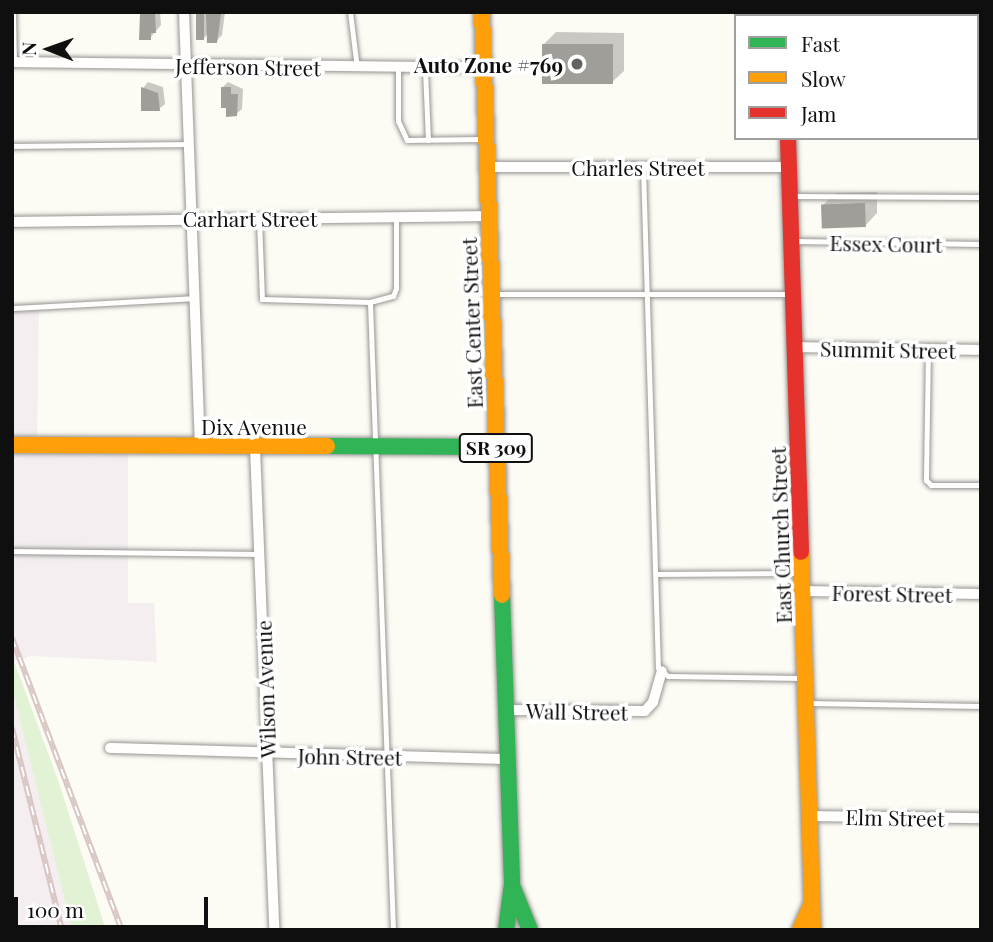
<!DOCTYPE html>
<style>
body{margin:0}
#map{position:relative;width:993px;height:942px;overflow:hidden;background:#fcfbf4;font-family:"Playfair Display",serif}
div>[style]{position:absolute}
.industrial>*{inset:0;background:#f4eef0}
.green>*{inset:0;background:#e2f2d4}
.shadow>*{inset:0;background:#0003}
.building>*{inset:0;background:#a09e99;transform-origin:0 0}
.roads{filter:drop-shadow(0 0 2px #969592) drop-shadow(0 0 2px #969592)}
.lane>*{height:5px;margin:-2.5px;padding:0 2.5px;transform-origin:2.5px;border-radius:2.5px;background:#fffefd}
.street>*{height:10px;margin:-5px;padding:0 5px;transform-origin:5px;border-radius:5px;background:#fffefd}
.fast>*{height:16px;margin:-8px;padding:0 8px;transform-origin:8px;border-radius:8px;background:#30b455}
.slow>*{height:16px;margin:-8px;padding:0 8px;transform-origin:8px;border-radius:8px;background:#ff9f0a}
.jam>*{height:16px;margin:-8px;padding:0 8px;transform-origin:8px;border-radius:8px;background:#e5322d}
.rail>*{height:6px;margin-top:-3px;transform-origin:0;background:repeating-linear-gradient(90deg,#fff 0 10px,#d8c6c4 0 20px);box-sizing:border-box;border-block:2px solid #d8c6c4}
.dots>*{width:19px;height:19px;translate:-50% -50%;box-sizing:border-box;border:4px solid #fff;border-radius:50%}
span{translate:-50% -50%;white-space:nowrap;text-align:center;line-height:1.15;-webkit-text-stroke:7px #fff;paint-order:stroke}
.shield-label span{padding:2px 5px;background:#fff;border:2px solid;border-radius:5px;-webkit-text-stroke-width:0}
.shield-label{font-size:19px;color:#0f0f0f;font-weight:700}
.poi-label{font-size:21px;color:#0f0f0f;font-weight:700}
.right{translate:-100% -50%;text-align:right}
.street-label{font-size:21px;color:#0f0f0f}
.frame{position:absolute;inset:0;border:14px solid #0f0f0f;pointer-events:none}
.legend{position:absolute;left:734px;top:14px;width:245px;height:126px;box-sizing:border-box;background:#fff;border:2px solid #9f9f9f;margin:0;padding:9px 12px;list-style:none;font-size:21px;color:#0f0f0f}
.legend li{display:flex;align-items:center;gap:14px;height:35px}
.legend b{width:35px;border:2px solid #9f9f9f}
.north{position:absolute;left:14px;top:14px;width:70px;height:70px;-webkit-text-stroke:5px #fff;paint-order:stroke;rotate:271deg;font-size:19px;font-weight:700;line-height:28px;text-align:center;color:#0f0f0f}
.north::after{content:'';display:block;margin:auto;width:24px;height:32px;background:#0f0f0f;clip-path:polygon(50% 0,100% 100%,50% 72%,0 100%)}
.scale{position:absolute;left:14px;top:897px;width:194px;height:32px;box-sizing:border-box;border:4px solid #0f0f0f;border-top:0;padding-left:9px;font-size:21px;line-height:24px;white-space:nowrap;color:#0f0f0f;-webkit-text-stroke:5px #fff;paint-order:stroke}
</style>
<div id="map">
<div class="industrial">
<div style="clip-path:polygon(12px 307px,39px 308px,37px 446px,128px 450px,128px 603px,154px 603px,157px 662px,31px 656px,12px 662px)"></div>
<div style="clip-path:polygon(12px 688px,72px 930px,12px 930px)"></div>
</div>
<div class="green">
<div style="clip-path:polygon(14px 661px,58px 780px,106px 930px,72px 930px,12px 689px)"></div>
</div>
<div class="shadow">
<div style="clip-path:polygon(160px 12px,161px 25px,150px 38px,142px 14px)"></div>
<div style="clip-path:polygon(198px 12px,225px 12px,222px 35px,216px 41px,209px 33px,204px 38px)"></div>
<div style="clip-path:polygon(556px 32px,624px 33px,624px 71px,611px 83px,544px 44px)"></div>
<div style="clip-path:polygon(148px 82px,163px 87px,165px 104px,159px 109px,143px 88px)"></div>
<div style="clip-path:polygon(228px 82px,243px 89px,242px 109px,236px 114px,222px 88px)"></div>
<div style="clip-path:polygon(877px 192px,877px 213px,865px 226px,822px 206px,835px 193px)"></div>
</div>
<div class="building">
<div style="left:196px;top:12px;width:8px;height:28px"></div>
<div style="clip-path:polygon(140px 13px,155px 13px,156px 33px,151px 33px,151px 40px,139px 40px)"></div>
<div style="clip-path:polygon(206px 14px,221px 14px,217px 43px,207px 43px)"></div>
<div style="left:542px;top:44px;width:71px;height:40px"></div>
<div style="clip-path:polygon(141px 87px,158px 93px,160px 111px,141px 111px)"></div>
<div style="clip-path:polygon(221px 87px,231px 87px,231px 94px,238px 94px,237px 116px,226px 117px,226px 108px,221px 108px)"></div>
<div style="left:865px;top:203px;width:24px;height:44px;rotate:88deg"></div>
</div>
<div class="roads">
<div class="lane">
<div style="left:13px;top:12px;width:50px;rotate:88.9deg"></div>
<div style="left:350px;top:12px;width:56px;rotate:82.9deg"></div>
<div style="left:882px;top:16px;width:4px;rotate:-90deg"></div>
<div style="left:398px;top:68px;width:53px;rotate:90deg"></div>
<div style="left:398px;top:121px;width:21px;rotate:65deg"></div>
<div style="left:407px;top:140px;width:76px;rotate:-0.8deg"></div>
<div style="left:425px;top:69px;width:71px;rotate:87.6deg"></div>
<div style="left:12px;top:146px;width:177px;rotate:-0.6deg"></div>
<div style="left:643px;top:167px;width:501px;rotate:88.29deg"></div>
<div style="left:658px;top:668px;width:13px;rotate:39deg"></div>
<div style="left:668px;top:676px;width:133px;rotate:0.9deg"></div>
<div style="left:791px;top:196px;width:190px;rotate:0.3deg"></div>
<div style="left:259px;top:218px;width:81px;rotate:87.9deg"></div>
<div style="left:262px;top:299px;width:108px;rotate:1.6deg"></div>
<div style="left:795px;top:241px;width:186px;rotate:0.9deg"></div>
<div style="left:496px;top:294px;width:295px"></div>
<div style="left:12px;top:308px;width:182px;rotate:-3.1deg"></div>
<div style="left:928px;top:349px;width:131px;rotate:90.9deg"></div>
<div style="left:926px;top:480px;width:7px;rotate:45deg"></div>
<div style="left:931px;top:485px;width:50px"></div>
<div style="left:12px;top:551px;width:247px;rotate:0.7deg"></div>
<div style="left:656px;top:574px;width:143px;rotate:-0.4deg"></div>
<div style="left:809px;top:703px;width:172px;rotate:1deg"></div>
<div style="left:393px;top:930px;width:628px;rotate:-92.1deg"></div>
<div style="left:370px;top:302px;width:24px;rotate:-15deg"></div>
<div style="left:393px;top:296px;width:9px;rotate:-69deg"></div>
<div style="left:396px;top:288px;width:71px;rotate:-90deg"></div>
</div>
<div class="street">
<div style="left:184px;top:12px;width:435px;rotate:87.9deg"></div>
<div style="left:784px;top:12px;width:4px;rotate:90deg"></div>
<div style="left:12px;top:62px;width:472px;rotate:0.7deg"></div>
<div style="left:977px;top:112px;width:4px"></div>
<div style="left:487px;top:167px;width:303px"></div>
<div style="left:12px;top:222px;width:476px;rotate:-0.7deg"></div>
<div style="left:795px;top:347px;width:186px;rotate:0.9deg"></div>
<div style="left:255px;top:448px;width:482px;rotate:87.7deg"></div>
<div style="left:803px;top:591px;width:178px;rotate:1deg"></div>
<div style="left:506px;top:710px;width:139px;rotate:0.4deg"></div>
<div style="left:645px;top:711px;width:12px;rotate:-48deg"></div>
<div style="left:653px;top:702px;width:32px;rotate:-74deg"></div>
<div style="left:110px;top:748px;width:397px;rotate:1.6deg"></div>
<div style="left:810px;top:816px;width:171px;rotate:0.7deg"></div>
</div>
<div class="fast">
<div style="left:327px;top:446px;width:169px;rotate:0.3deg"></div>
<div style="left:502px;top:595px;width:289px;rotate:88deg"></div>
<div style="left:512px;top:884px;width:46px;rotate:97.4deg"></div>
<div style="left:513px;top:888px;width:45px;rotate:68deg"></div>
</div>
<div class="slow">
<div style="left:482px;top:12px;width:583px;rotate:88.04deg"></div>
<div style="left:12px;top:445px;width:315px;rotate:0.2deg"></div>
<div style="left:801px;top:552px;width:378px;rotate:88.2deg"></div>
<div style="left:800px;top:930px;width:30px;rotate:-66deg"></div>
</div>
<div class="jam">
<div style="left:788px;top:138px;width:414px;rotate:88.2deg"></div>
</div>
</div>
<div class="rail">
<div style="left:12px;top:638px;width:312px;rotate:69.4deg"></div>
<div style="left:12px;top:728px;width:208px;rotate:76.1deg"></div>
</div>
<div class="dots">
<div style="left:577px;top:64px;background:#62625f"></div>
</div>
<div class="shield-label">
<span style="left:496px;top:448px">SR 309</span>
</div>
<div class="poi-label">
<span class="right" style="left:563px;top:64px">Auto Zone #769</span>
</div>
<div class="street-label">
<span style="left:248px;top:66px;rotate:1deg">Jefferson Street</span>
<span style="left:638px;top:167px">Charles Street</span>
<span style="left:250px;top:218px">Carhart Street</span>
<span style="left:886px;top:243px;rotate:1deg">Essex Court</span>
<span style="left:471px;top:323px;rotate:-92deg">East Center Street</span>
<span style="left:888px;top:349px;rotate:1deg">Summit Street</span>
<span style="left:254px;top:426px">Dix Avenue</span>
<span style="left:780px;top:535px;rotate:-92deg">East Church Street</span>
<span style="left:892px;top:593px;rotate:1deg">Forest Street</span>
<span style="left:265px;top:689px;rotate:-92deg">Wilson Avenue</span>
<span style="left:577px;top:711px;rotate:1deg">Wall Street</span>
<span style="left:350px;top:756px;rotate:1deg">John Street</span>
<span style="left:895px;top:817px;rotate:1deg">Elm Street</span>
</div>
<div class="frame"></div>
<ul class="legend">
<li><b style="height:9px;background:#30b455"></b>Fast</li>
<li><b style="height:9px;background:#ff9f0a"></b>Slow</li>
<li><b style="height:9px;background:#e5322d"></b>Jam</li>
</ul>
<div class="north">N</div>
<div class="scale">100 m</div>
</div>
